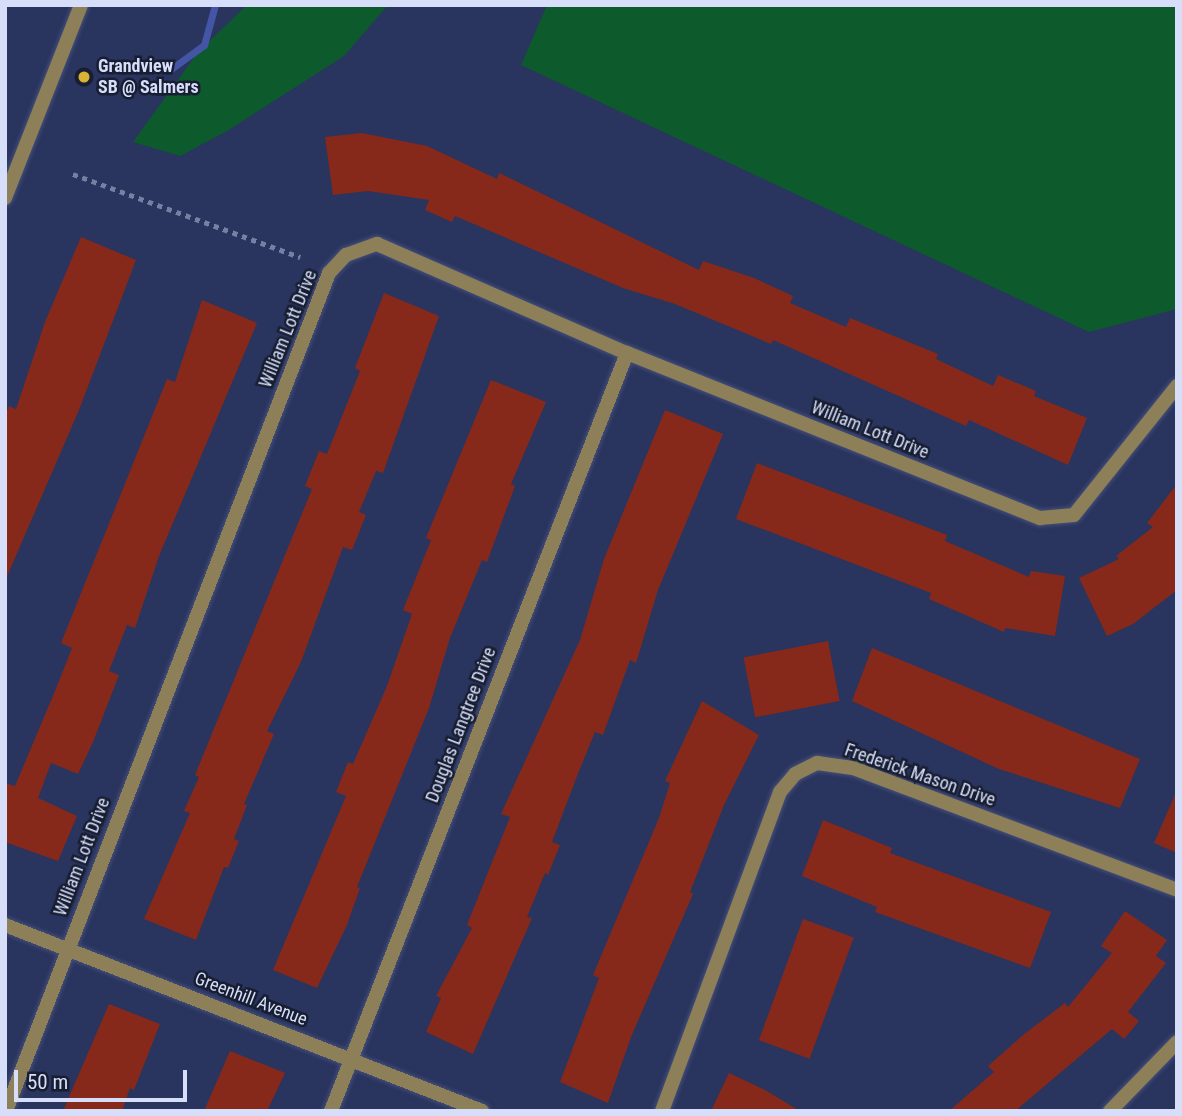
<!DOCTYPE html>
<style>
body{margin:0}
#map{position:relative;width:1182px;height:1116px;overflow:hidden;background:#29345f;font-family:"Roboto Condensed",sans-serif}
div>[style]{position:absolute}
.green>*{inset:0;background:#0d5a2d}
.stream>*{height:7px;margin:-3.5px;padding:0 3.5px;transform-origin:3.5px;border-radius:3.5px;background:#4455a6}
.building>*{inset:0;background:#86291a;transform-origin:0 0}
.path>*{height:4.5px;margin-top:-2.25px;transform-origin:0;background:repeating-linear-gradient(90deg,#7680a3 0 5px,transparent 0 10px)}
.roads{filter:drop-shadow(0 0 2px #454f78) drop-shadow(0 0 2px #454f78)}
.minor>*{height:14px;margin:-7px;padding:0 7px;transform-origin:7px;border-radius:7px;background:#8d7f57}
.tertiary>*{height:14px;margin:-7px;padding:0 7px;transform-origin:7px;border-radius:7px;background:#8d7f57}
.dots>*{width:19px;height:19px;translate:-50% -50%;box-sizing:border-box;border:4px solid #181e31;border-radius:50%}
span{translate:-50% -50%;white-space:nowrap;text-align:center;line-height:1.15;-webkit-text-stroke:5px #181e31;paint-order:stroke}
.poi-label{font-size:18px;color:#d6def9;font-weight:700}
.left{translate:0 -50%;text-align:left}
.street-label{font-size:18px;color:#d6def9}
.frame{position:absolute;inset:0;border:7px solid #d6def9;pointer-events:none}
.scale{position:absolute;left:14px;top:1070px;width:173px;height:32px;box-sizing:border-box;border:4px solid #d6def9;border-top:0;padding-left:9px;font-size:21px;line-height:24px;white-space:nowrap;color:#d6def9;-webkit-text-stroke:5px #181e31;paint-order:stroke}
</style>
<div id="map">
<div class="green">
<div style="clip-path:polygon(247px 5px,388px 5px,344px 56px,227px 131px,180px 156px,133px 142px,198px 52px)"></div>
<div style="clip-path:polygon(547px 5px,1177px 5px,1177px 309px,1089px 332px,521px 65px)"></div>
</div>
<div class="stream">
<div style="left:151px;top:68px;width:20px;rotate:3deg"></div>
<div style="left:171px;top:69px;width:41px;rotate:-36deg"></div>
<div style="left:204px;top:45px;width:41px;rotate:-74.6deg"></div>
</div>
<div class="building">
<div style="clip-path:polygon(362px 133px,427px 146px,497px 179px,499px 173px,699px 270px,703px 261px,754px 278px,793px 296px,790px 303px,846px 327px,850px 318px,938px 354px,936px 359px,993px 386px,998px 375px,1036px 391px,1034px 396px,1087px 418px,1068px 465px,969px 420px,966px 426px,773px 340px,771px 344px,675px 304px,623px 288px,455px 216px,452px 222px,425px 210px,429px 200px,368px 191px,333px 195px,325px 137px)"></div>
<div style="clip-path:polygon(81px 237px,136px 260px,79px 410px,5px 581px,5px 416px,9px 406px,16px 409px,45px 322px)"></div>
<div style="clip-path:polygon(384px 293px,439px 316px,383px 473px,376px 471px,359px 512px,366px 515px,352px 550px,343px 547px,301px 662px,267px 731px,274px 734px,244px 804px,247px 805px,234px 839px,239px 841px,228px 868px,224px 867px,196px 940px,144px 919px,190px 813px,184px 811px,199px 777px,195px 775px,312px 489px,305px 486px,319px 451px,327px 454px,360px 371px,355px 368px)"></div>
<div style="clip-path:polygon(202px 300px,257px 323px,159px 556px,135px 628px,127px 625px,109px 671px,119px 675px,93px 742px,78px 774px,51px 763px,38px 798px,77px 816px,58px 861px,5px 842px,5px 783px,15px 786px,55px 691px,72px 648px,61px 643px,167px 379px,175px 382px)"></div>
<div style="clip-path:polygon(491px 380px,546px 402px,511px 484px,515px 486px,487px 562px,482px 560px,450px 638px,429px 708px,357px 887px,360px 888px,347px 925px,317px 988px,273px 970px,346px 796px,336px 792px,348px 762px,353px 764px,387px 686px,412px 614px,403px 610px,431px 540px,426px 538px)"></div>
<div style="clip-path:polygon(665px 410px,723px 434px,658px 590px,636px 663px,630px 660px,603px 735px,595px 732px,579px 771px,552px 842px,560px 845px,548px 875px,545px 873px,527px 917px,532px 918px,473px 1054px,426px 1032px,441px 998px,436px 996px,472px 928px,467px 925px,510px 817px,501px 814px,580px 640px,604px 559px)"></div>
<div style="clip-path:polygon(757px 463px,947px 535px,945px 541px,1029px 577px,1031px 571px,1065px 576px,1055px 636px,1005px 628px,1004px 632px,929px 599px,931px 593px,736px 519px)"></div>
<div style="clip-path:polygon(1177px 484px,1177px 590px,1133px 624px,1107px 636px,1079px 578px,1119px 559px,1116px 556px,1153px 527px,1147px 523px)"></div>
<div style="left:828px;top:641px;width:61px;height:86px;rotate:79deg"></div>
<div style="clip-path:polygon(872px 648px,1140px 759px,1120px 808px,999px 769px,852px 701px)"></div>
<div style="clip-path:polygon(702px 701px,759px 735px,724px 805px,690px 892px,693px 894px,631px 1037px,608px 1103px,560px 1082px,599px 978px,593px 975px,659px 818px,670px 783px,665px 781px)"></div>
<div style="clip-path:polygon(1177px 790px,1177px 853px,1154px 843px)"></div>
<div style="clip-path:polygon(823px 820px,892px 848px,890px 853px,1051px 912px,1030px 968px,875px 912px,877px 907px,802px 876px)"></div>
<div style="clip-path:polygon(1125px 911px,1167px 940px,1156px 956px,1166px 963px,1128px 1012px,1139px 1021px,1124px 1039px,1112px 1029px,1015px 1111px,949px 1111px,994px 1072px,988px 1066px,1023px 1035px,1065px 1003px,1068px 1007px,1112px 953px,1101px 946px)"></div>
<div style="left:803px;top:919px;width:54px;height:129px;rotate:20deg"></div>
<div style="clip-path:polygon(109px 1004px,160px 1024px,134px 1090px,130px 1088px,122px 1111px,63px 1111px)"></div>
<div style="clip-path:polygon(230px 1051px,285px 1073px,267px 1111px,204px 1111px)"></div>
<div style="clip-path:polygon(729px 1073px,765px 1090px,800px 1111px,711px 1111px)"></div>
</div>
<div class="path">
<div style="left:73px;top:174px;width:242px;rotate:20.1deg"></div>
</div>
<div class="roads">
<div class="minor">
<div style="left:5px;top:925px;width:512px;rotate:21.3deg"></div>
<div style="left:6px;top:1111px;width:898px;rotate:-68.92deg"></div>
<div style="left:329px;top:273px;width:25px;rotate:-47deg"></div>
<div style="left:346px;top:255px;width:33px;rotate:-20deg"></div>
<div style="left:377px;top:244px;width:273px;rotate:23.6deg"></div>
<div style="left:627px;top:353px;width:445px;rotate:21.8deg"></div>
<div style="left:1040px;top:518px;width:34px;rotate:-5deg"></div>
<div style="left:1074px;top:515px;width:165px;rotate:-51.4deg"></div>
<div style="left:331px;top:1111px;width:814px;rotate:-68.67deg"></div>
<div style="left:662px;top:1111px;width:340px;rotate:-69.7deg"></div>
<div style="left:780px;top:792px;width:23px;rotate:-50deg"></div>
<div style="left:795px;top:774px;width:25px;rotate:-27deg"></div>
<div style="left:817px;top:763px;width:36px;rotate:8deg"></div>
<div style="left:853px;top:768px;width:346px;rotate:20.6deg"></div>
<div style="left:1110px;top:1111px;width:96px;rotate:-45.8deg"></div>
</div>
<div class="tertiary">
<div style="left:5px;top:198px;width:207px;rotate:-68.5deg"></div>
</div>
</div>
<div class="dots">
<div style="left:84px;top:77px;background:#d9b334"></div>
</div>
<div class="poi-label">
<span class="left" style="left:98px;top:77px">Grandview<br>SB @ Salmers</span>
</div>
<div class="street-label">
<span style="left:288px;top:329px;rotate:-68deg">William Lott Drive</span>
<span style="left:870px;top:430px;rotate:22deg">William Lott Drive</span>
<span style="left:461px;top:725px;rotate:-69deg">Douglas Langtree Drive</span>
<span style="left:920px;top:775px;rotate:19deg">Frederick Mason Drive</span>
<span style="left:82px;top:857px;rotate:-69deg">William Lott Drive</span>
<span style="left:251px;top:999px;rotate:21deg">Greenhill Avenue</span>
</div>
<div class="frame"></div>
<div class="scale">50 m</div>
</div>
